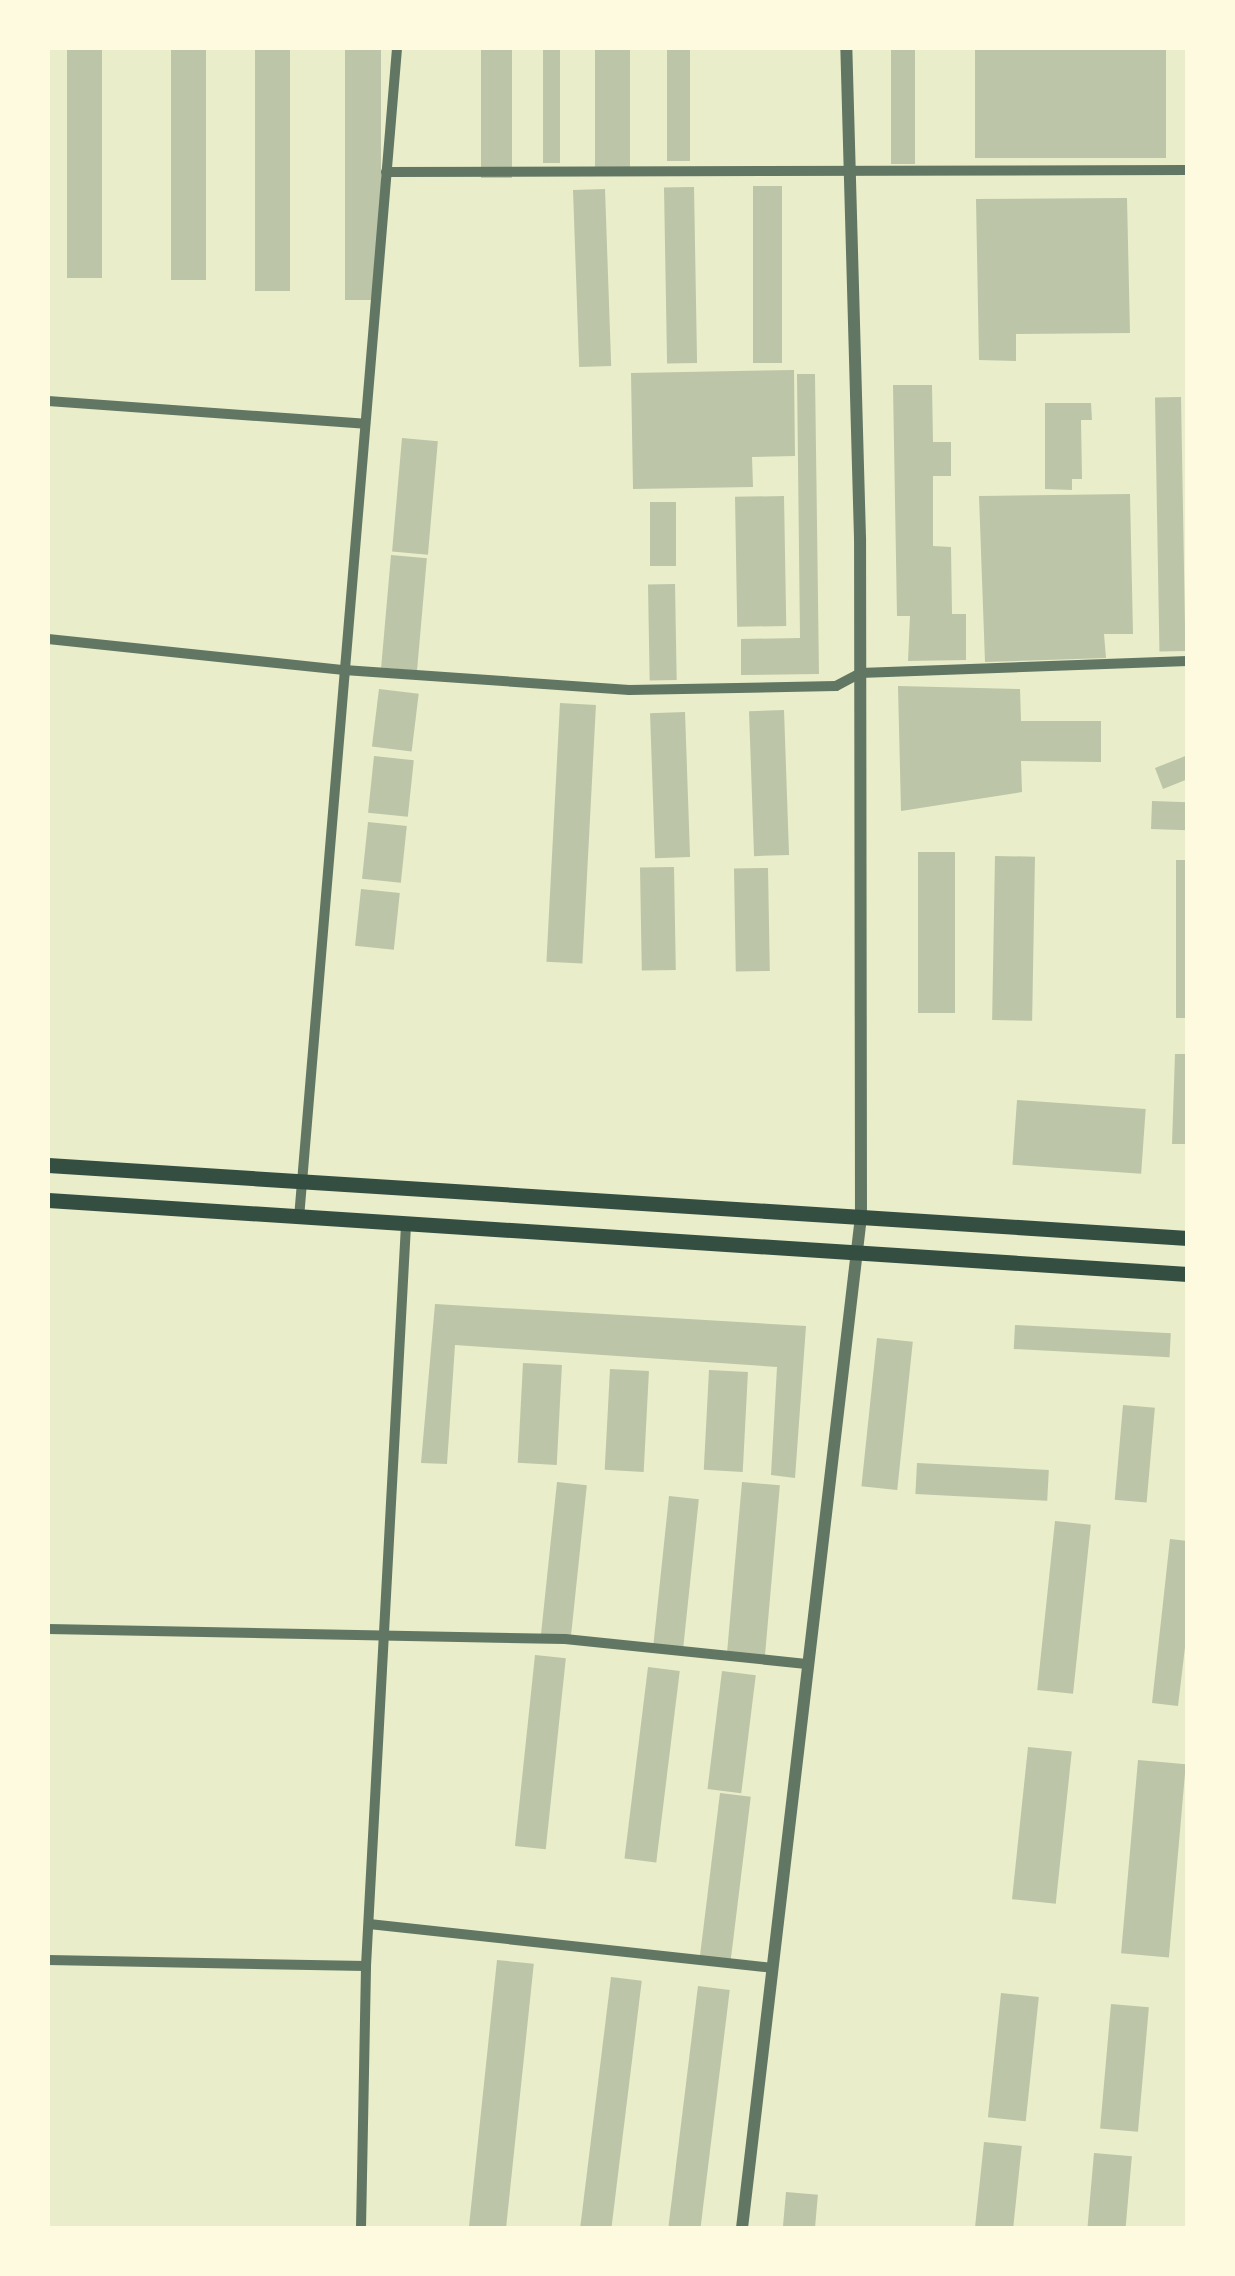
<!DOCTYPE html>
<style>
body{margin:0}
#map{position:relative;width:1235px;height:2276px;overflow:hidden;background:#e9edc9;font-family:"Alegreya Sans",sans-serif}
div>[style]{position:absolute}
.building>*{inset:0;background:#bcc5a7;transform-origin:0 0}
.minor>*{height:10px;margin:-5px;padding:0 5px;transform-origin:5px;border-radius:5px;background:#617663}
.tertiary>*{height:12px;margin:-6px;padding:0 6px;transform-origin:6px;border-radius:6px;background:#617663}
.primary>*{height:15px;margin:-7.5px;padding:0 7.5px;transform-origin:7.5px;border-radius:7.5px;background:#344e41}
span{translate:-50% -50%;white-space:nowrap;text-align:center;line-height:1.15;-webkit-text-stroke:8px #fefae0;paint-order:stroke}
.frame{position:absolute;inset:0;border:50px solid #fefae0;pointer-events:none}
</style>
<div id="map">
<div class="building">
<div style="left:67px;top:48px;width:35px;height:230px"></div>
<div style="left:171px;top:48px;width:35px;height:232px"></div>
<div style="left:255px;top:48px;width:35px;height:243px"></div>
<div style="left:345px;top:48px;width:36px;height:252px"></div>
<div style="left:481px;top:48px;width:31px;height:130px"></div>
<div style="left:543px;top:48px;width:17px;height:115px"></div>
<div style="left:595px;top:48px;width:35px;height:128px"></div>
<div style="left:667px;top:48px;width:23px;height:113px"></div>
<div style="left:891px;top:48px;width:24px;height:116px"></div>
<div style="left:975px;top:48px;width:191px;height:110px"></div>
<div style="left:753px;top:186px;width:29px;height:177px"></div>
<div style="left:694px;top:187px;width:176px;height:30px;rotate:89deg"></div>
<div style="left:605px;top:189px;width:177px;height:32px;rotate:88deg"></div>
<div style="clip-path:polygon(1127px 198px,1130px 333px,1016px 334px,1016px 361px,979px 360px,976px 199px)"></div>
<div style="clip-path:polygon(794px 370px,795px 456px,752px 457px,753px 487px,633px 489px,631px 373px)"></div>
<div style="clip-path:polygon(797px 374px,815px 374px,819px 674px,741px 675px,741px 639px,800px 638px)"></div>
<div style="clip-path:polygon(893px 385px,932px 385px,933px 442px,951px 442px,951px 476px,933px 476px,933px 546px,951px 547px,952px 614px,966px 614px,966px 660px,908px 661px,910px 616px,897px 616px)"></div>
<div style="left:1181px;top:397px;width:254px;height:26px;rotate:89deg"></div>
<div style="clip-path:polygon(1045px 403px,1091px 403px,1092px 420px,1081px 420px,1082px 479px,1072px 479px,1072px 490px,1045px 489px)"></div>
<div style="left:402px;top:438px;width:36px;height:114px;rotate:5deg"></div>
<div style="clip-path:polygon(1130px 494px,1133px 634px,1104px 634px,1106px 658px,985px 662px,979px 496px)"></div>
<div style="left:784px;top:496px;width:130px;height:49px;rotate:89deg"></div>
<div style="left:650px;top:502px;width:26px;height:64px"></div>
<div style="left:391px;top:555px;width:36px;height:113px;rotate:5deg"></div>
<div style="left:675px;top:584px;width:96px;height:27px;rotate:89deg"></div>
<div style="clip-path:polygon(898px 686px,1020px 689px,1021px 721px,1101px 721px,1101px 762px,1021px 761px,1022px 792px,901px 811px)"></div>
<div style="left:379px;top:689px;width:40px;height:58px;rotate:7deg"></div>
<div style="left:560px;top:703px;width:36px;height:259px;rotate:3deg"></div>
<div style="left:784px;top:710px;width:145px;height:35px;rotate:88deg"></div>
<div style="left:685px;top:712px;width:145px;height:35px;rotate:88deg"></div>
<div style="clip-path:polygon(1188px 755px,1188px 779px,1163px 789px,1155px 768px)"></div>
<div style="left:374px;top:756px;width:40px;height:57px;rotate:6deg"></div>
<div style="left:1152px;top:801px;width:36px;height:28px;rotate:2deg"></div>
<div style="left:368px;top:822px;width:39px;height:57px;rotate:6deg"></div>
<div style="left:918px;top:852px;width:37px;height:161px"></div>
<div style="left:995px;top:856px;width:40px;height:164px;rotate:1deg"></div>
<div style="left:1176px;top:860px;width:12px;height:158px"></div>
<div style="left:674px;top:867px;width:103px;height:34px;rotate:89deg"></div>
<div style="left:768px;top:868px;width:103px;height:34px;rotate:89deg"></div>
<div style="left:361px;top:889px;width:39px;height:57px;rotate:6deg"></div>
<div style="clip-path:polygon(1175px 1054px,1188px 1054px,1188px 1144px,1172px 1144px)"></div>
<div style="left:1017px;top:1100px;width:129px;height:65px;rotate:4deg"></div>
<div style="clip-path:polygon(435px 1304px,806px 1326px,795px 1478px,771px 1475px,777px 1367px,455px 1345px,447px 1464px,421px 1463px)"></div>
<div style="left:1015px;top:1325px;width:156px;height:24px;rotate:3deg"></div>
<div style="left:877px;top:1338px;width:36px;height:149px;rotate:6deg"></div>
<div style="left:523px;top:1363px;width:39px;height:100px;rotate:3deg"></div>
<div style="left:610px;top:1369px;width:39px;height:101px;rotate:3deg"></div>
<div style="left:709px;top:1370px;width:39px;height:100px;rotate:3deg"></div>
<div style="left:1123px;top:1405px;width:32px;height:95px;rotate:5deg"></div>
<div style="left:917px;top:1463px;width:132px;height:31px;rotate:3deg"></div>
<div style="left:557px;top:1482px;width:30px;height:153px;rotate:6deg"></div>
<div style="left:742px;top:1482px;width:38px;height:173px;rotate:5deg"></div>
<div style="left:669px;top:1496px;width:30px;height:154px;rotate:6deg"></div>
<div style="left:1055px;top:1521px;width:36px;height:170px;rotate:6deg"></div>
<div style="clip-path:polygon(1170px 1539px,1188px 1541px,1188px 1622px,1178px 1706px,1152px 1703px)"></div>
<div style="left:535px;top:1655px;width:31px;height:192px;rotate:6deg"></div>
<div style="left:648px;top:1667px;width:32px;height:193px;rotate:7deg"></div>
<div style="left:722px;top:1671px;width:34px;height:119px;rotate:7deg"></div>
<div style="left:1028px;top:1747px;width:44px;height:153px;rotate:6deg"></div>
<div style="left:1138px;top:1760px;width:48px;height:194px;rotate:5deg"></div>
<div style="left:720px;top:1793px;width:31px;height:168px;rotate:7deg"></div>
<div style="left:497px;top:1960px;width:37px;height:270px;rotate:6deg"></div>
<div style="left:611px;top:1977px;width:31px;height:253px;rotate:7deg"></div>
<div style="left:698px;top:1986px;width:32px;height:244px;rotate:7deg"></div>
<div style="left:1001px;top:1993px;width:38px;height:125px;rotate:6deg"></div>
<div style="left:1111px;top:2004px;width:38px;height:125px;rotate:5deg"></div>
<div style="left:984px;top:2142px;width:38px;height:87px;rotate:6deg"></div>
<div style="left:1094px;top:2153px;width:38px;height:76px;rotate:5deg"></div>
<div style="left:786px;top:2192px;width:32px;height:36px;rotate:5deg"></div>
</div>
<div class="minor">
<div style="left:386px;top:172px;width:802px;rotate:-0.14deg"></div>
<div style="left:48px;top:401px;width:318px;rotate:4.1deg"></div>
<div style="left:48px;top:639px;width:298px;rotate:6deg"></div>
<div style="left:344px;top:670px;width:286px;rotate:4deg"></div>
<div style="left:629px;top:690px;width:207px;rotate:-1.1deg"></div>
<div style="left:836px;top:686px;width:27px;rotate:-28deg"></div>
<div style="left:860px;top:673px;width:328px;rotate:-2.1deg"></div>
<div style="left:299px;top:1218px;width:1174px;rotate:-85.21deg"></div>
<div style="left:48px;top:1629px;width:517px;rotate:1.11deg"></div>
<div style="left:565px;top:1639px;width:245px;rotate:5.9deg"></div>
<div style="left:369px;top:1924px;width:406px;rotate:6.2deg"></div>
<div style="left:48px;top:1960px;width:318px;rotate:1.1deg"></div>
<div style="left:361px;top:2228px;width:262px;rotate:-88.9deg"></div>
<div style="left:366px;top:1966px;width:742px;rotate:-86.91deg"></div>
</div>
<div class="tertiary">
<div style="left:742px;top:2228px;width:1018px;rotate:-83.29deg"></div>
<div style="left:861px;top:1217px;width:679px;rotate:-90.08deg"></div>
<div style="left:860px;top:538px;width:490px;rotate:-91.6deg"></div>
</div>
<div class="primary">
<div style="left:48px;top:1165px;width:1142px;rotate:3.66deg"></div>
<div style="left:48px;top:1200px;width:1142px;rotate:3.71deg"></div>
</div>
<div class="frame"></div>
</div>
